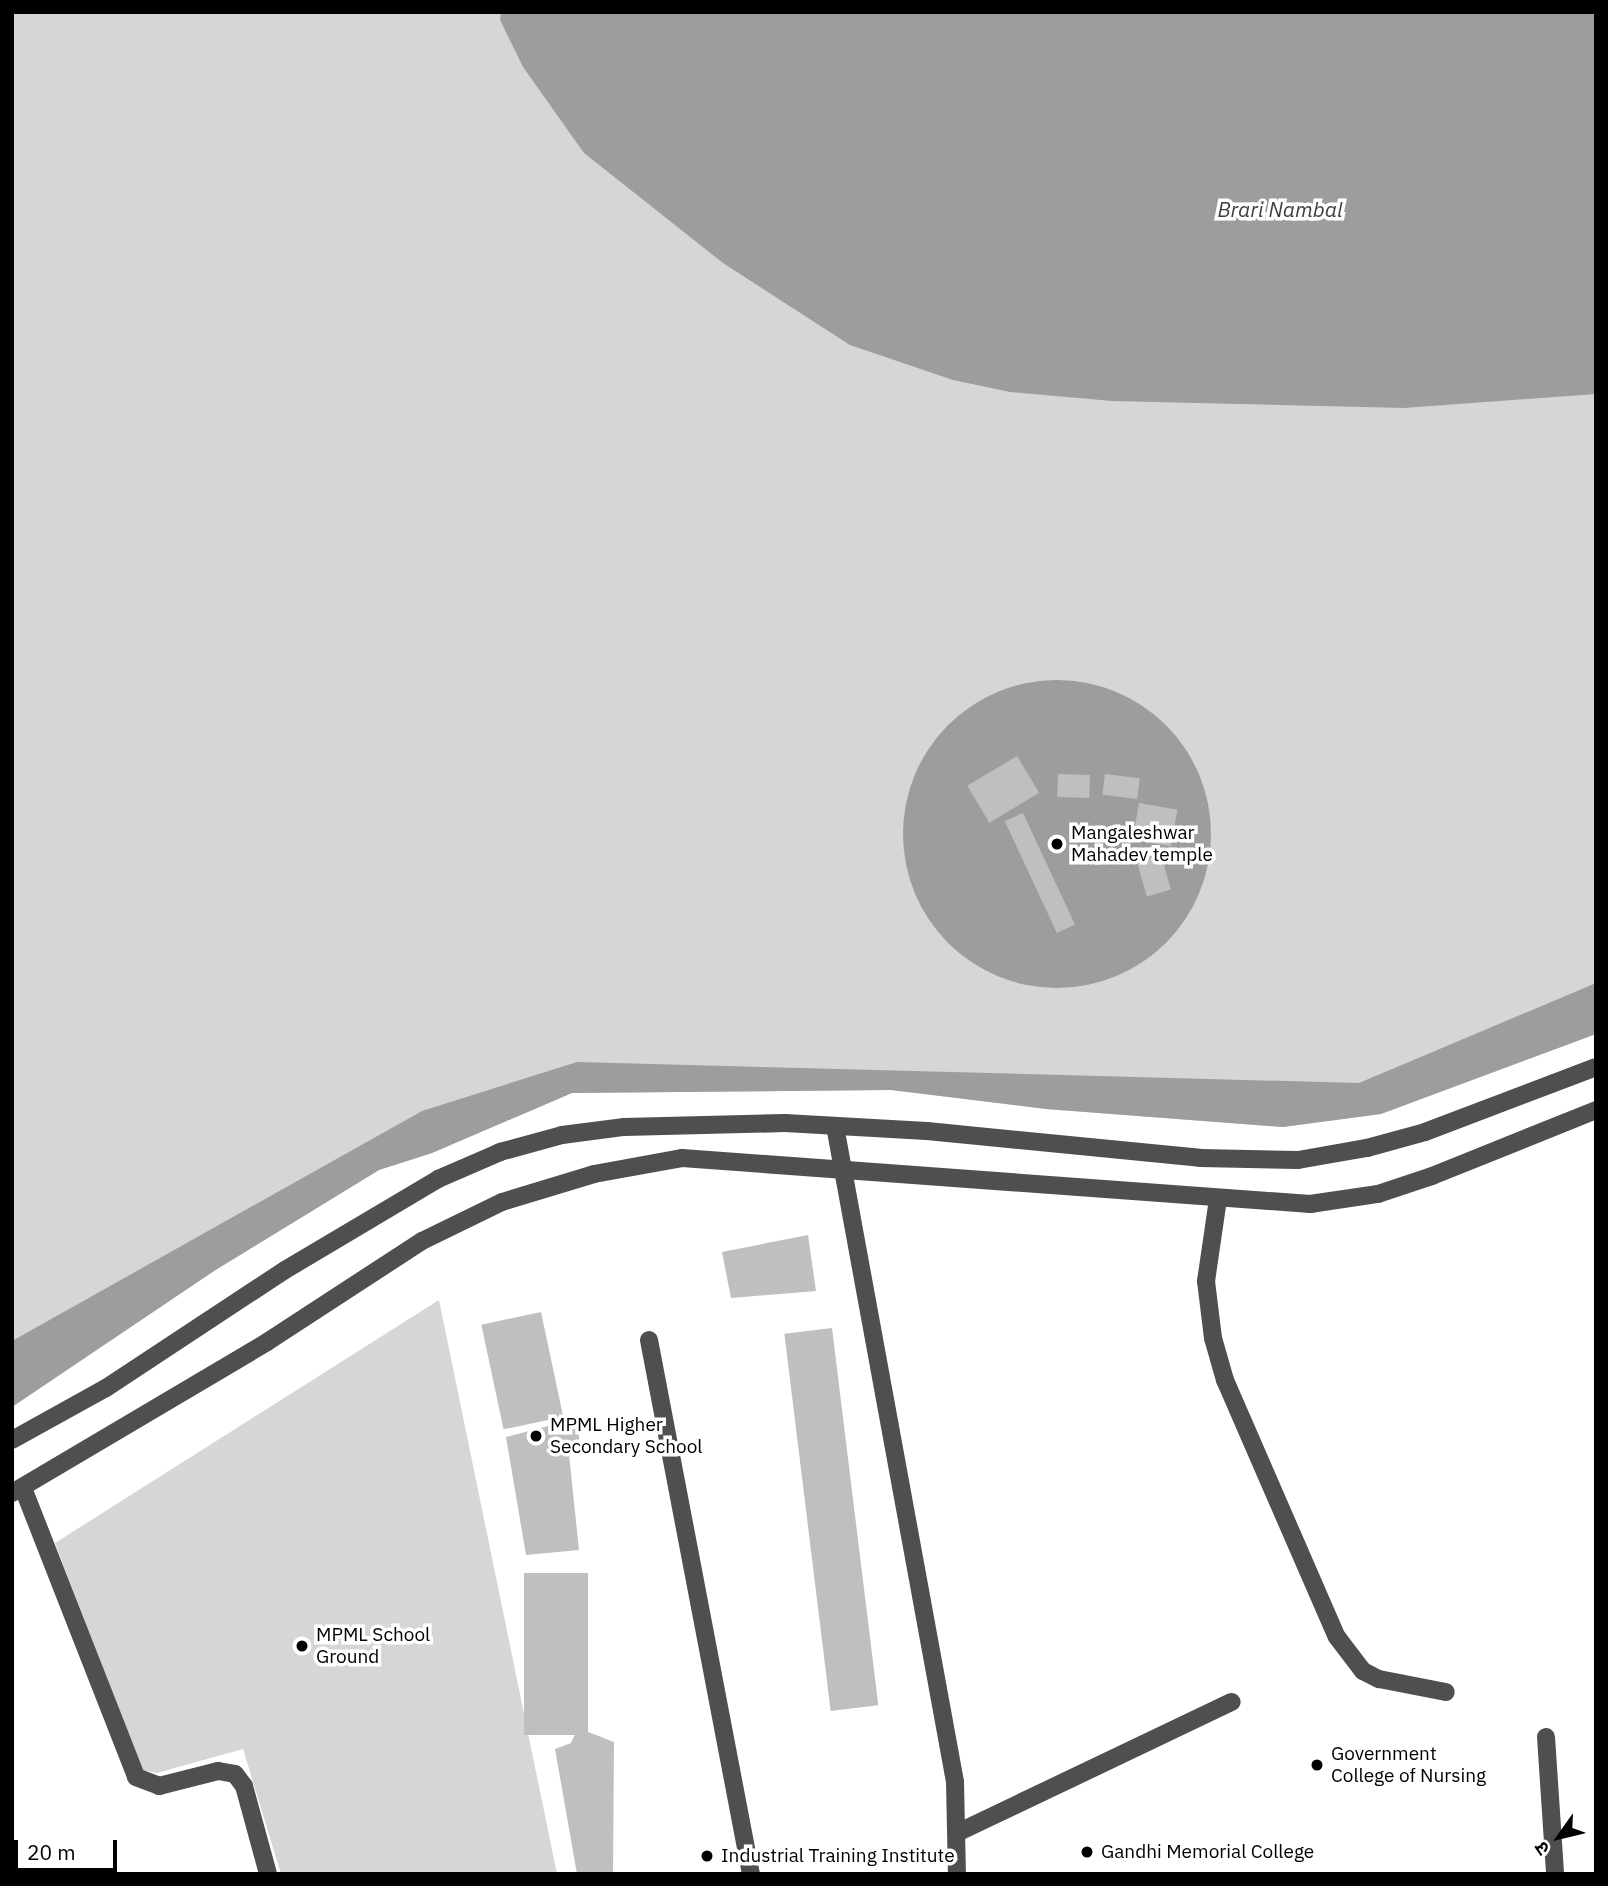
<!DOCTYPE html>
<meta charset="utf-8">
<style>
body{margin:0}
#map{position:relative;width:1608px;height:1886px;overflow:hidden;background:#fff;font-family:"IBM Plex Sans","Noto Sans Devanagari",sans-serif}
div>[style]{position:absolute}
.green>*{inset:0;background:#d6d6d6}
.water>*{inset:0;background:#9d9d9d}
.round{border-radius:50%}
.building>*{inset:0;background:#bfbfbf;transform-origin:0 0}
.minor>*{height:18px;margin:-9px;padding:0 9px;transform-origin:9px;border-radius:9px;background:#4f4f4f}
.dots>*{width:19px;height:19px;translate:-50% -50%;box-sizing:border-box;border:4px solid #fff;border-radius:50%}
span{translate:-50% -50%;white-space:nowrap;text-align:center;line-height:1.15;-webkit-text-stroke:7px #fff;paint-order:stroke}
.poi-label{font-size:19px;color:#000}
.left{translate:0 -50%;text-align:left}
.water-label{font-size:21px;color:#3e3e3e;font-style:italic}
.frame{position:absolute;inset:0;border:14px solid #000;pointer-events:none}
.north{position:absolute;left:1524px;top:1802px;width:70px;height:70px;-webkit-text-stroke:5px #fff;paint-order:stroke;rotate:236deg;font-size:19px;font-weight:700;line-height:28px;text-align:center;color:#000}
.north::after{content:'';display:block;margin:auto;width:24px;height:32px;background:#000;clip-path:polygon(50% 0,100% 100%,50% 72%,0 100%)}
.scale{position:absolute;left:14px;top:1840px;width:103px;height:32px;box-sizing:border-box;border:4px solid #000;border-top:0;padding-left:9px;font-size:21px;line-height:24px;white-space:nowrap;color:#000;-webkit-text-stroke:5px #fff;paint-order:stroke}
</style>
<div id="map">
<div class="green">
<div style="clip-path:polygon(12px 12px,1596px 12px,1596px 1034px,1381px 1114px,1283px 1127px,1046px 1109px,891px 1090px,572px 1093px,432px 1153px,379px 1170px,214px 1271px,12px 1407px)"></div>
<div style="clip-path:polygon(439px 1300px,557px 1874px,281px 1874px,243px 1749px,157px 1773px,142px 1770px,55px 1543px)"></div>
</div>
<div class="water">
<div style="clip-path:polygon(501px 12px,1596px 12px,1596px 394px,1404px 408px,1112px 401px,1010px 392px,953px 380px,850px 345px,723px 263px,584px 153px,523px 67px,500px 20px)"></div>
<div class="round" style="left:903px;top:680px;width:308px;height:308px"></div>
<div style="clip-path:polygon(1596px 983px,1596px 1034px,1381px 1114px,1283px 1127px,1046px 1109px,891px 1090px,572px 1093px,432px 1153px,379px 1170px,214px 1271px,12px 1407px,12px 1341px,422px 1111px,577px 1062px,1359px 1083px)"></div>
</div>
<div class="building">
<div style="left:1017px;top:756px;width:43px;height:58px;rotate:59deg"></div>
<div style="left:1058px;top:774px;width:32px;height:23px;rotate:2deg"></div>
<div style="left:1105px;top:774px;width:35px;height:21px;rotate:7deg"></div>
<div style="left:1139px;top:803px;width:39px;height:37px;rotate:10deg"></div>
<div style="left:1023px;top:813px;width:123px;height:20px;rotate:65deg"></div>
<div style="left:1161px;top:855px;width:36px;height:25px;rotate:74deg"></div>
<div style="clip-path:polygon(808px 1235px,816px 1291px,731px 1298px,722px 1252px)"></div>
<div style="left:541px;top:1312px;width:107px;height:61px;rotate:78deg"></div>
<div style="left:832px;top:1328px;width:380px;height:48px;rotate:83deg"></div>
<div style="clip-path:polygon(579px 1418px,579px 1454px,569px 1454px,579px 1550px,526px 1555px,506px 1437px)"></div>
<div style="left:524px;top:1573px;width:64px;height:162px"></div>
<div style="clip-path:polygon(578px 1728px,614px 1742px,613px 1872px,577px 1874px,555px 1749px,571px 1743px)"></div>
</div>
<div class="minor">
<div style="left:835px;top:1126px;width:667px;rotate:79.63deg"></div>
<div style="left:955px;top:1782px;width:92px;rotate:88.8deg"></div>
<div style="left:1218px;top:1199px;width:83px;rotate:98.3deg"></div>
<div style="left:1206px;top:1281px;width:57px;rotate:83deg"></div>
<div style="left:1213px;top:1338px;width:44px;rotate:74.1deg"></div>
<div style="left:1225px;top:1380px;width:280px;rotate:66.5deg"></div>
<div style="left:1337px;top:1637px;width:43px;rotate:52.6deg"></div>
<div style="left:1363px;top:1671px;width:18px;rotate:27deg"></div>
<div style="left:1379px;top:1679px;width:68px;rotate:11deg"></div>
<div style="left:649px;top:1340px;width:544px;rotate:79.19deg"></div>
<div style="left:12px;top:1440px;width:107px;rotate:-29deg"></div>
<div style="left:106px;top:1388px;width:214px;rotate:-33.4deg"></div>
<div style="left:285px;top:1270px;width:178px;rotate:-30.7deg"></div>
<div style="left:438px;top:1179px;width:68px;rotate:-23.5deg"></div>
<div style="left:500px;top:1152px;width:64px;rotate:-15.3deg"></div>
<div style="left:562px;top:1135px;width:63px;rotate:-7.4deg"></div>
<div style="left:624px;top:1127px;width:161px;rotate:-1.4deg"></div>
<div style="left:785px;top:1123px;width:142px;rotate:3.2deg"></div>
<div style="left:927px;top:1131px;width:274px;rotate:5.6deg"></div>
<div style="left:1200px;top:1158px;width:98px;rotate:1.2deg"></div>
<div style="left:1298px;top:1160px;width:70px;rotate:-9.9deg"></div>
<div style="left:1367px;top:1148px;width:60px;rotate:-15.4deg"></div>
<div style="left:1425px;top:1132px;width:183px;rotate:-20.8deg"></div>
<div style="left:23px;top:1488px;width:310px;rotate:68.6deg"></div>
<div style="left:136px;top:1777px;width:25px;rotate:21deg"></div>
<div style="left:159px;top:1786px;width:61px;rotate:-14.3deg"></div>
<div style="left:218px;top:1771px;width:17px;rotate:10deg"></div>
<div style="left:235px;top:1774px;width:15px;rotate:53deg"></div>
<div style="left:244px;top:1786px;width:91px;rotate:74.7deg"></div>
<div style="left:12px;top:1493px;width:296px;rotate:-30.6deg"></div>
<div style="left:267px;top:1342px;width:185px;rotate:-33.1deg"></div>
<div style="left:422px;top:1241px;width:89px;rotate:-26deg"></div>
<div style="left:502px;top:1202px;width:96px;rotate:-16.9deg"></div>
<div style="left:594px;top:1174px;width:89px;rotate:-10.3deg"></div>
<div style="left:682px;top:1158px;width:630px;rotate:4.19deg"></div>
<div style="left:1310px;top:1204px;width:69px;rotate:-8.4deg"></div>
<div style="left:1378px;top:1194px;width:57px;rotate:-18.4deg"></div>
<div style="left:1432px;top:1176px;width:177px;rotate:-21.9deg"></div>
<div style="left:1546px;top:1737px;width:137px;rotate:86.2deg"></div>
<div style="left:959px;top:1832px;width:302px;rotate:-25.5deg"></div>
</div>
<div class="dots">
<div style="left:1057px;top:844px;background:#000"></div>
<div style="left:536px;top:1436px;background:#000"></div>
<div style="left:302px;top:1646px;background:#000"></div>
<div style="left:1317px;top:1765px;background:#000"></div>
<div style="left:1087px;top:1852px;background:#000"></div>
<div style="left:707px;top:1856px;background:#000"></div>
</div>
<div class="poi-label">
<span class="left" style="left:1071px;top:844px">Mangaleshwar<br>Mahadev temple</span>
<span class="left" style="left:550px;top:1436px">MPML Higher<br>Secondary School</span>
<span class="left" style="left:316px;top:1646px">MPML School<br>Ground</span>
<span class="left" style="left:1331px;top:1765px">Government<br>College of Nursing</span>
<span class="left" style="left:1101px;top:1852px">Gandhi Memorial College</span>
<span class="left" style="left:721px;top:1856px">Industrial Training Institute</span>
</div>
<div class="water-label">
<span style="left:1280px;top:209px">Brari Nambal</span>
</div>
<div class="frame"></div>
<div class="north">उ</div>
<div class="scale">20 m</div>
</div>
